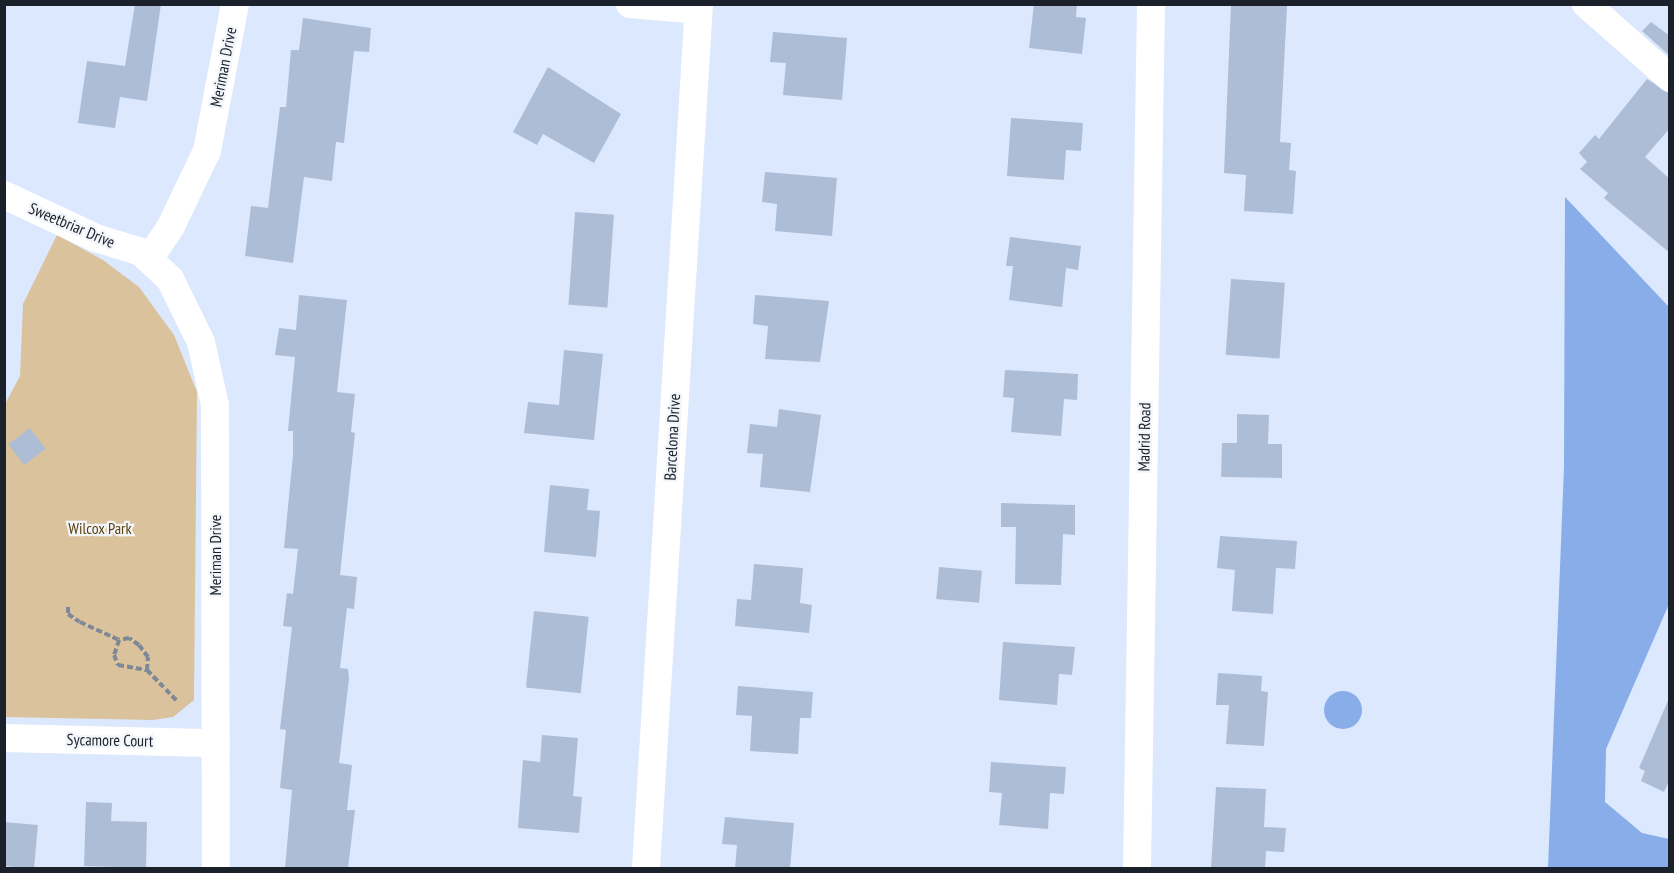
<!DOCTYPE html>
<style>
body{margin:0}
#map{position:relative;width:1674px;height:873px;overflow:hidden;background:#dce8fd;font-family:"PT Sans Narrow",sans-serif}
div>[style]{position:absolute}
.green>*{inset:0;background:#dac29c}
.water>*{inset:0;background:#88ade9}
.round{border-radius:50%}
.building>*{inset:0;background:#adbdd6;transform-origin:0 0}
.path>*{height:4px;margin-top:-2px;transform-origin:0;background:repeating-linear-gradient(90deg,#7f8897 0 6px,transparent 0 9px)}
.minor>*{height:28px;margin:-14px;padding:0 14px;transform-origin:14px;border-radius:14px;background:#fff}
span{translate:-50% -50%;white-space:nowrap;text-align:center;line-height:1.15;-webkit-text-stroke:4.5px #f2f5fa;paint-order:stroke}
.street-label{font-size:16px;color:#1b212a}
.park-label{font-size:16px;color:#5c410c}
.frame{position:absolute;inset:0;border:6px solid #1b212a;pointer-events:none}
</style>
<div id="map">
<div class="green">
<div style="clip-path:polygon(57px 235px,103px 260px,139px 287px,174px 335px,197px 392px,194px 700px,173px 717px,153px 720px,5px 717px,5px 404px,20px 376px,23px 304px)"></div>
</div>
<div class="water">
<div style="clip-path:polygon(1565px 197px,1669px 307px,1669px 604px,1606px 749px,1605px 802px,1642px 833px,1669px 839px,1669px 868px,1548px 868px,1564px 467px)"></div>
<div class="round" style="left:1324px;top:691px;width:38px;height:38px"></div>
</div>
<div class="building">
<div style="clip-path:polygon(135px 4px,161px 4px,147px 101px,120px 97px,115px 128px,78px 123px,87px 61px,125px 66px)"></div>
<div style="clip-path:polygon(1034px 4px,1077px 4px,1076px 17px,1086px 18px,1082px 54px,1029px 48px)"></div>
<div style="clip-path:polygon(1231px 4px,1287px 6px,1280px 142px,1291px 143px,1289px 170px,1296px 171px,1293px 214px,1244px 211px,1246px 175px,1224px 173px)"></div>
<div style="clip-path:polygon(303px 18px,371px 28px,369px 52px,354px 51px,344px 143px,336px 142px,332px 181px,304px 177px,293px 263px,245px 256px,251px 206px,268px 208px,280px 107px,286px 107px,291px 50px,299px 50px)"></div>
<div style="clip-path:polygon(1651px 22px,1670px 36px,1670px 56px,1642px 31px)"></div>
<div style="clip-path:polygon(773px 32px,847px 38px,842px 100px,783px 95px,786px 63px,770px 62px)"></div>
<div style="clip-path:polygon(548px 67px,621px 114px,594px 163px,543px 134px,537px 145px,513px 132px)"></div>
<div style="clip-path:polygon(1647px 79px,1670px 94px,1670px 128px,1645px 157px,1670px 179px,1670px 253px,1604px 198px,1608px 193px,1580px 169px,1587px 162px,1579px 153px,1595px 135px,1599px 139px)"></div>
<div style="clip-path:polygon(1011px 118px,1083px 123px,1081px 151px,1066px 150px,1064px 180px,1007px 176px)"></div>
<div style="clip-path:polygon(765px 172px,837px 178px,832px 236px,775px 231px,777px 204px,762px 202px)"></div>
<div style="left:575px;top:212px;width:39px;height:93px;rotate:4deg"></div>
<div style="clip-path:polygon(1010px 237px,1081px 246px,1078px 270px,1066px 268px,1062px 307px,1009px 300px,1013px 266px,1006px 266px)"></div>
<div style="left:1231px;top:279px;width:54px;height:76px;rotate:4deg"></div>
<div style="clip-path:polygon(299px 295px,347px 300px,337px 392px,355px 394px,351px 432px,355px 433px,340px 575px,357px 577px,354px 609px,347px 608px,340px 668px,348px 669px,349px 679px,339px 763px,352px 765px,347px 810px,355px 810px,348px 868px,285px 868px,292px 790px,280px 788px,286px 730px,280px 729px,292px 627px,283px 626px,287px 593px,293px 594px,298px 549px,284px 548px,293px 455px,293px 431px,288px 431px,295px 357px,275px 355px,279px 328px,296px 330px)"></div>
<div style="clip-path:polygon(755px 295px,829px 301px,820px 362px,765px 359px,768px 326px,753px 324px)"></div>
<div style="clip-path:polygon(564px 350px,603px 354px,594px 440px,524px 433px,528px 402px,559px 405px)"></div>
<div style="clip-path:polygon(1005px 370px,1078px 374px,1077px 400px,1064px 399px,1061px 436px,1011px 432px,1014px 398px,1003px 397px)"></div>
<div style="clip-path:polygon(779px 409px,821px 415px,810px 492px,760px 487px,763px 454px,747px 453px,750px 424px,777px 427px)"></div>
<div style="clip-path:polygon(1237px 414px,1269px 415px,1268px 444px,1282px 444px,1282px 478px,1221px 477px,1222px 443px,1237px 443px)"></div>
<div style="left:30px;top:428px;width:26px;height:27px;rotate:53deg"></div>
<div style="clip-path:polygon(550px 485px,589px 489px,587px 510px,600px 511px,596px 557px,544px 552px)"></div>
<div style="clip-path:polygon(1001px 503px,1075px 505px,1075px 535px,1063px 534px,1061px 585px,1015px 584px,1016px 527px,1001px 527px)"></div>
<div style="clip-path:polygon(1220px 536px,1297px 541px,1295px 569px,1276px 568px,1273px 614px,1232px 611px,1235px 570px,1217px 568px)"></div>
<div style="clip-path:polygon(754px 564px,803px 568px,800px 603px,812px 605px,809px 633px,735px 626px,737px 599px,751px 600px)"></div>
<div style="left:939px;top:567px;width:43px;height:32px;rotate:5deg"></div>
<div style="left:534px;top:611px;width:55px;height:77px;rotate:6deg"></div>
<div style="clip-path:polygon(1003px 642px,1075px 647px,1072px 675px,1059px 674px,1057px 705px,999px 700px)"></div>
<div style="clip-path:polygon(1218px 673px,1262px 676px,1261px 691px,1268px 692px,1264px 746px,1226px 744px,1229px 705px,1216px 705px)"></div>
<div style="clip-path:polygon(738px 686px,813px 692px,811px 718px,800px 718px,798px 754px,750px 751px,752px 716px,736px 715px)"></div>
<div style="clip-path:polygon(1670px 696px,1670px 779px,1664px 792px,1641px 781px,1645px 771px,1639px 768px)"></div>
<div style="clip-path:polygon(542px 735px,578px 738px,573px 796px,582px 797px,579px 833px,518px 828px,523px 760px,540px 762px)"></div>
<div style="clip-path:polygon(991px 762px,1066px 767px,1064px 794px,1050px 793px,1048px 829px,999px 825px,1002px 793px,989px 792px)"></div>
<div style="clip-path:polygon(1216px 787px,1266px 789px,1264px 827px,1286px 828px,1284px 852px,1266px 851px,1265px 868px,1211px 868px)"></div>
<div style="clip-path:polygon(86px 802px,112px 803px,111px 821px,147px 822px,146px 868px,84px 866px)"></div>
<div style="clip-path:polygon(725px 817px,794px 823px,790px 868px,735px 868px,737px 845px,722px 844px)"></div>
<div style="left:4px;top:822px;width:34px;height:44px;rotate:5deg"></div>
</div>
<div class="path">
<div style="left:68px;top:607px;width:7px;rotate:90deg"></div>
<div style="left:68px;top:614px;width:14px;rotate:34deg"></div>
<div style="left:80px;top:622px;width:43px;rotate:24.8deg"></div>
<div style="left:147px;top:670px;width:13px;rotate:-86deg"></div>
<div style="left:148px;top:657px;width:15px;rotate:-127deg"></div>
<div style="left:139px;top:645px;width:12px;rotate:-145deg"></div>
<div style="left:129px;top:638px;width:10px;rotate:169deg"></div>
<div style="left:119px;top:640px;width:16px;rotate:108deg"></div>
<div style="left:114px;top:655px;width:11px;rotate:68deg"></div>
<div style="left:118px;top:665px;width:29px;rotate:10deg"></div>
<div style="left:147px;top:670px;width:43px;rotate:45.9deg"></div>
</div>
<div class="minor">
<div style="left:630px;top:4px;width:68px;rotate:5deg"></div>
<div style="left:1586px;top:4px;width:112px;rotate:41.4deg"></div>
<div style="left:4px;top:195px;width:102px;rotate:25.1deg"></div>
<div style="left:96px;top:238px;width:47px;rotate:17.3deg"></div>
<div style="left:141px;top:252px;width:40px;rotate:43deg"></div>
<div style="left:170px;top:279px;width:70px;rotate:63.8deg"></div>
<div style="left:201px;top:342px;width:65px;rotate:77.5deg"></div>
<div style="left:215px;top:405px;width:463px;rotate:89.9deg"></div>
<div style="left:149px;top:259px;width:40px;rotate:-56deg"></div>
<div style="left:171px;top:226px;width:83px;rotate:-64.4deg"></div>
<div style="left:207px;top:151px;width:150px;rotate:-79.2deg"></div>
<div style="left:4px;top:738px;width:212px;rotate:1.4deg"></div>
<div style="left:646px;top:868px;width:866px;rotate:-86.49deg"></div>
<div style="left:1137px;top:868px;width:864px;rotate:-89.07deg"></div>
</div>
<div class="street-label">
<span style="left:223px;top:67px;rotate:-79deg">Meriman Drive</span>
<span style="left:72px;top:225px;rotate:23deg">Sweetbriar Drive</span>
<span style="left:672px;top:437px;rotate:-87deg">Barcelona Drive</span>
<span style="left:1144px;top:437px;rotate:-89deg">Madrid Road</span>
<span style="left:215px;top:555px;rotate:-90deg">Meriman Drive</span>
<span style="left:110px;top:740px;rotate:1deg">Sycamore Court</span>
</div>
<div class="park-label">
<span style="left:100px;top:528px">Wilcox Park</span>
</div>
<div class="frame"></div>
</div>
